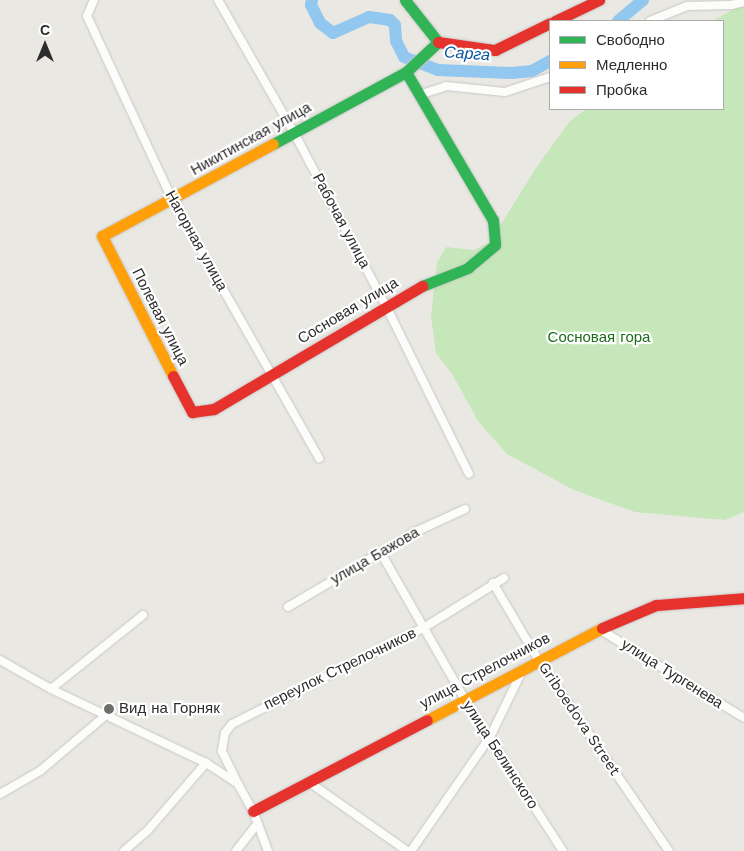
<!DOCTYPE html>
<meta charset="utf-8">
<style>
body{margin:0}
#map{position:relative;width:744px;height:851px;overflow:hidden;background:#eae8e2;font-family:"Work Sans",sans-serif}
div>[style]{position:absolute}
.green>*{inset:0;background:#c5e7b9}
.river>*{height:12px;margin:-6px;padding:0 6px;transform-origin:6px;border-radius:6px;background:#92c7ef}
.roads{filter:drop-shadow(0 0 1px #c8c7c7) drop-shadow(0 0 1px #c8c7c7)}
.street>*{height:8px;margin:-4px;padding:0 4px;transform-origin:4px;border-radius:4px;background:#fcfcfb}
.fast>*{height:11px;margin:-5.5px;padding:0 5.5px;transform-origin:5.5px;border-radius:5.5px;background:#30b455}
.slow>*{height:11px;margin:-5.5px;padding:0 5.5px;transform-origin:5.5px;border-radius:5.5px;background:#ff9f0a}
.jam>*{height:11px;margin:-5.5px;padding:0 5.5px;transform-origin:5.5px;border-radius:5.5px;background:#e5322d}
.dots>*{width:14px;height:14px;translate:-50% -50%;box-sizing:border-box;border:2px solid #fff;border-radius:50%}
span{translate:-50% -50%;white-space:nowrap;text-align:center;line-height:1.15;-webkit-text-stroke:4.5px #fff;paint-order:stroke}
.street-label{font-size:15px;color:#2c2c2c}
.park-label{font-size:15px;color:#1b6d18}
.poi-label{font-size:15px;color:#2c2c2c}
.left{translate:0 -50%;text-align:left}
.water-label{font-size:16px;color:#0854a3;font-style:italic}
.legend{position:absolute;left:549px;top:20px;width:175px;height:90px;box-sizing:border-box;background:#fff;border:1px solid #ababab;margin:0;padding:6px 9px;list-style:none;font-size:15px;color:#2c2c2c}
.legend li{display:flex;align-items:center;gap:10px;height:25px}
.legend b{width:25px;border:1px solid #ababab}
.north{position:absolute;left:20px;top:20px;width:50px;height:50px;-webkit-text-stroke:4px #fff;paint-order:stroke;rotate:0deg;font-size:14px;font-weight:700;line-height:20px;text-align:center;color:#2c2c2c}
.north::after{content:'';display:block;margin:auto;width:18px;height:22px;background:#2c2c2c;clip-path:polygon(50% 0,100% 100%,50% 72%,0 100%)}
</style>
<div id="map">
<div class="green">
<div style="clip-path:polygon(744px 4px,744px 512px,725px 520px,635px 512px,574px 490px,507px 454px,478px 421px,452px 374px,436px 353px,431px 316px,437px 263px,446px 247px,474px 250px,490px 242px,536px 168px,570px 121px,585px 110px,723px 109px,723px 21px,712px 21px)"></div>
</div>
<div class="river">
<div style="left:312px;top:0;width:5px;rotate:101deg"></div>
<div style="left:311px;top:5px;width:20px;rotate:63deg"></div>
<div style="left:320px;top:23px;width:16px;rotate:38deg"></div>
<div style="left:333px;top:33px;width:39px;rotate:-24deg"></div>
<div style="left:369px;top:17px;width:21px;rotate:8deg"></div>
<div style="left:390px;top:20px;width:7px;rotate:45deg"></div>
<div style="left:395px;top:25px;width:16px;rotate:86deg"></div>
<div style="left:396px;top:41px;width:18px;rotate:63deg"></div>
<div style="left:404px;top:57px;width:36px;rotate:21deg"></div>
<div style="left:438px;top:70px;width:74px;rotate:2.3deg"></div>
<div style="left:512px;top:73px;width:20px;rotate:-6deg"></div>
<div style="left:532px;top:71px;width:21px;rotate:-29deg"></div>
<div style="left:618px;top:21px;width:33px;rotate:-40deg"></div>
</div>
<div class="roads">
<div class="street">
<div style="left:94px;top:0;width:17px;rotate:114deg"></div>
<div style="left:87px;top:16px;width:204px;rotate:65.1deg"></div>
<div style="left:173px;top:201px;width:296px;rotate:60.4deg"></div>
<div style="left:218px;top:0;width:151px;rotate:60.2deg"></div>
<div style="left:293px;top:131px;width:198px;rotate:62deg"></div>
<div style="left:386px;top:306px;width:187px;rotate:63.7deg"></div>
<div style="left:650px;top:21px;width:40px;rotate:-22deg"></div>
<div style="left:687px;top:6px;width:44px;rotate:-1.3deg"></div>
<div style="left:731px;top:5px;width:13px;rotate:-13deg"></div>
<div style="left:419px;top:95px;width:28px;rotate:-18deg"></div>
<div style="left:446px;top:86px;width:59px;rotate:5.8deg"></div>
<div style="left:505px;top:92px;width:47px;rotate:-18.4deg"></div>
<div style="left:381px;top:553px;width:167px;rotate:60.2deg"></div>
<div style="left:464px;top:698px;width:182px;rotate:57.1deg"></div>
<div style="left:493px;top:583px;width:88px;rotate:59.4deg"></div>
<div style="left:538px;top:659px;width:232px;rotate:55.7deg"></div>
<div style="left:288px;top:607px;width:147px;rotate:-30.6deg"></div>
<div style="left:415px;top:532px;width:55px;rotate:-24.7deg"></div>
<div style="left:599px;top:629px;width:170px;rotate:31.5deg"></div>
<div style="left:0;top:660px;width:59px;rotate:29.6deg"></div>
<div style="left:51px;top:689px;width:172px;rotate:25.5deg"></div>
<div style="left:206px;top:763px;width:38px;rotate:33deg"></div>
<div style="left:238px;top:784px;width:31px;rotate:61deg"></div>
<div style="left:253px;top:811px;width:43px;rotate:69.4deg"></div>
<div style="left:51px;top:689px;width:118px;rotate:-38.8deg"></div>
<div style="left:309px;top:782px;width:120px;rotate:35.1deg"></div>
<div style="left:238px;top:784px;width:37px;rotate:-116deg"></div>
<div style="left:222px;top:751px;width:18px;rotate:-81deg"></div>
<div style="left:225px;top:733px;width:11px;rotate:-52deg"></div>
<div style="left:232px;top:724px;width:216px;rotate:-26.7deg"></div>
<div style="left:425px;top:627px;width:93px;rotate:-31.8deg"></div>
<div style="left:0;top:794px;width:46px;rotate:-29.9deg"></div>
<div style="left:40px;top:771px;width:87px;rotate:-40.3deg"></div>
<div style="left:124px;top:851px;width:32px;rotate:-41deg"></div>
<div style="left:148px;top:830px;width:89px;rotate:-49.1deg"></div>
<div style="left:236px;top:851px;width:34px;rotate:-52deg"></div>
<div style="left:411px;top:851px;width:139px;rotate:-55.3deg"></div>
<div style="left:490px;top:737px;width:76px;rotate:-64.1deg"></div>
</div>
<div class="fast">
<div style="left:405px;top:0;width:53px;rotate:51.8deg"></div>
<div style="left:406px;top:72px;width:172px;rotate:59.6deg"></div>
<div style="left:493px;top:220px;width:25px;rotate:85deg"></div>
<div style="left:495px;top:245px;width:35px;rotate:140deg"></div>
<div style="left:468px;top:268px;width:49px;rotate:158.6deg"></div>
<div style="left:273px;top:144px;width:151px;rotate:-28.4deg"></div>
<div style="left:406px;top:72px;width:44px;rotate:-43.2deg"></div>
</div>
<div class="slow">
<div style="left:173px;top:376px;width:157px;rotate:-116.9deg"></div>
<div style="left:102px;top:236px;width:194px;rotate:-28.3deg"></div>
<div style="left:427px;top:720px;width:198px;rotate:-27.7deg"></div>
</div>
<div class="jam">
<div style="left:555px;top:21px;width:49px;rotate:-25.5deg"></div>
<div style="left:438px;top:42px;width:58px;rotate:8deg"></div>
<div style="left:495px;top:50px;width:61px;rotate:-26.1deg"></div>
<div style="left:173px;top:376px;width:41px;rotate:62.2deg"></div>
<div style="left:192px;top:412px;width:22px;rotate:-8deg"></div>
<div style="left:214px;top:409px;width:242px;rotate:-30.6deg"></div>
<div style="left:602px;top:628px;width:59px;rotate:-23.1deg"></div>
<div style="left:656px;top:605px;width:88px;rotate:-4.5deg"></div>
<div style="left:253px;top:811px;width:196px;rotate:-27.6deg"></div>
</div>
</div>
<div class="dots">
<div style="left:109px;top:709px;background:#6e6e6c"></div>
</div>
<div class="street-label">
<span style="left:251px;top:139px;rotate:-29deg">Никитинская улица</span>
<span style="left:341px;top:221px;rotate:62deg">Рабочая улица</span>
<span style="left:196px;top:241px;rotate:61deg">Нагорная улица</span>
<span style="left:348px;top:311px;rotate:-31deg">Сосновая улица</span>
<span style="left:160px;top:317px;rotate:63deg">Полевая улица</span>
<span style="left:375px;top:556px;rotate:-30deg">улица Бажова</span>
<span style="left:340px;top:669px;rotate:-26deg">переулок Стрелочников</span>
<span style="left:485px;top:671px;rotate:-28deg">улица Стрелочников</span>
<span style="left:672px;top:674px;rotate:32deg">улица Тургенева</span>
<span style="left:579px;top:719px;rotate:56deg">Griboedova Street</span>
<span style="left:500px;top:755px;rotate:57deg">улица Белинского</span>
</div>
<div class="park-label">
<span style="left:599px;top:338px">Сосновая гора</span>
</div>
<div class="poi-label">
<span class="left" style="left:119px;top:709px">Вид на Горняк</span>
</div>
<div class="water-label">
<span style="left:467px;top:54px;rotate:4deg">Сарга</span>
</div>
<ul class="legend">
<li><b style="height:6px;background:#30b455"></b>Свободно</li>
<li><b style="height:6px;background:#ff9f0a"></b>Медленно</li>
<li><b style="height:6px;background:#e5322d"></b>Пробка</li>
</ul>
<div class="north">С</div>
</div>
